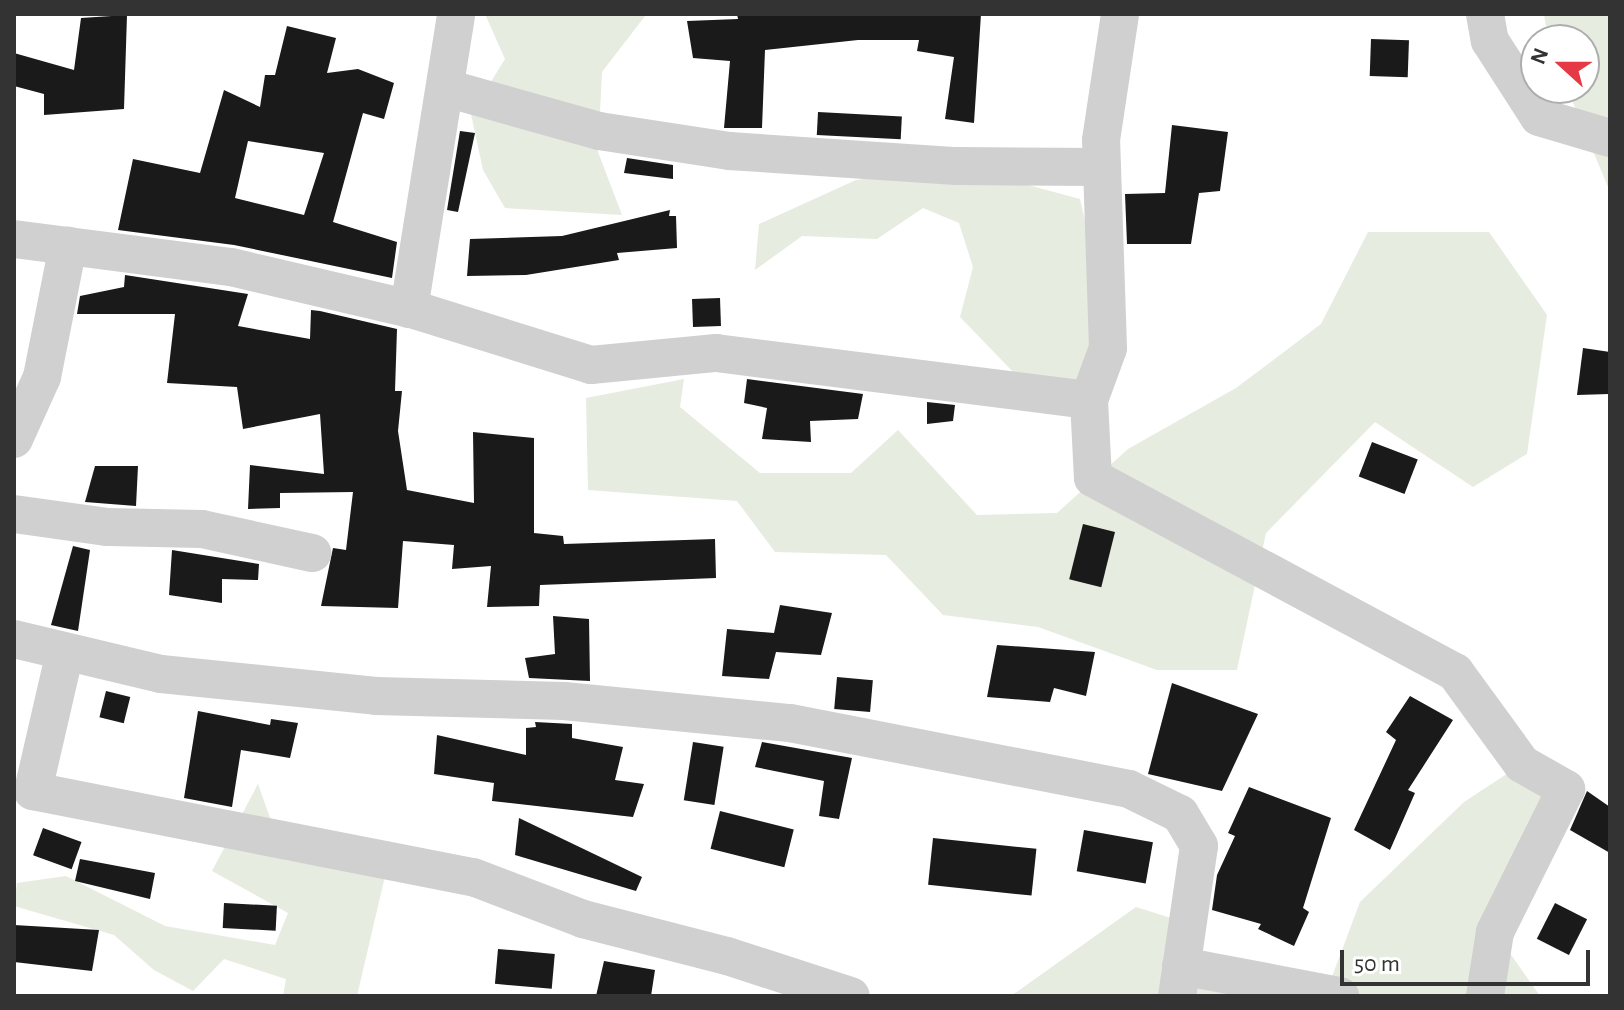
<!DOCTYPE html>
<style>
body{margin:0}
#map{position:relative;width:1624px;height:1010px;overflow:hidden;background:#fff;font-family:"Alegreya Sans",sans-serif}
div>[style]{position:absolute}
.green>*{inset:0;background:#e6ecdf}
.building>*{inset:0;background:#1a1a1a;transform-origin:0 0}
.minor>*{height:38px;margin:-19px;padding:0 19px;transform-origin:19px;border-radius:19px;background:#d0d0d0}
span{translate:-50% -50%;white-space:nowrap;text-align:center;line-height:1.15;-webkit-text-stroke:8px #fff;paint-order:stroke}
.frame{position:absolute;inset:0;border:16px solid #333;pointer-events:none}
.north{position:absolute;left:1520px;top:24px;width:80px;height:80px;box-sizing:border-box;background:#fff;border:2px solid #adadad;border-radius:50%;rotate:291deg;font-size:22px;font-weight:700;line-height:32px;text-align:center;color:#333}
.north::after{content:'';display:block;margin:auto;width:28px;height:36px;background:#e63946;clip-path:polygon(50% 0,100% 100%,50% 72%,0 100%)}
.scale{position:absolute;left:1340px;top:950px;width:250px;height:36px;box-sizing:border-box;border:4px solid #333;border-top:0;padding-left:10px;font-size:24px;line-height:28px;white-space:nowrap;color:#333;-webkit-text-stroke:6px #fff;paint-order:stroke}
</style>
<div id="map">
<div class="green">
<div style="clip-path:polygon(485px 14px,656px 14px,645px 16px,602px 72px,598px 152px,622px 215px,505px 208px,483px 170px,471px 114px,505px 59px)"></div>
<div style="clip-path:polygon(1544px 14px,1610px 14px,1610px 192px,1567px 88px,1584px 88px,1584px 40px,1548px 40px)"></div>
<div style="clip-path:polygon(957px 166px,1080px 199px,1107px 317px,1089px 400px,1017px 376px,960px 317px,973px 267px,959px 223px,923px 208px,877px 239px,802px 236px,755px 270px,759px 224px,856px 180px)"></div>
<div style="clip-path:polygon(1368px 232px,1489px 232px,1547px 315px,1527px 454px,1473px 487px,1375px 422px,1266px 533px,1237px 670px,1157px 670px,1038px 627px,943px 615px,886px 555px,775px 552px,737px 501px,588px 490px,586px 398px,684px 379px,680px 407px,760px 473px,851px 473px,898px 430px,977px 515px,1057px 513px,1128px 449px,1236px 388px,1321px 324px)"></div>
<div style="clip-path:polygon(1522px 764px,1566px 789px,1495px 932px,1540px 996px,1011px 996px,1136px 907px,1187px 923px,1181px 965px,1327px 990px,1360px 902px,1464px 802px)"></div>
<div style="clip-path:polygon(258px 784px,285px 860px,385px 876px,357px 996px,283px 996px,286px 979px,224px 959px,193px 991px,154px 970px,114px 935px,14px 906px,17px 883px,66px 876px,165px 926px,275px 945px,288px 913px,212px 871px)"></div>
</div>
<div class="building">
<div style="clip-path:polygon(737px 14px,981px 14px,974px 123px,945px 119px,954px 57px,917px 51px,919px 40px,858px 40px,765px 50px,762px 128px,724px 128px,730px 61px,693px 58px,687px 21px,738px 19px)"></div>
<div style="clip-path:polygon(127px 15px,124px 109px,44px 115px,44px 94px,14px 86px,14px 53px,74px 70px,81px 18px)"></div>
<div style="clip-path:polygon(evenodd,287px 26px,336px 38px,327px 73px,358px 69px,394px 83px,384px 119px,363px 113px,333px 222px,397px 242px,392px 278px,234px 245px,118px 230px,133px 159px,200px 173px,224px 90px,260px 107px,265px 75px,275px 75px,287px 26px,248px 141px,324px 153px,304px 215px,235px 198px,248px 141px)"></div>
<div style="left:1371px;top:39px;width:38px;height:37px;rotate:2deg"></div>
<div style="left:818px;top:112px;width:84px;height:23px;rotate:3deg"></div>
<div style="clip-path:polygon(1172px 125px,1228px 132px,1220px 191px,1199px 193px,1191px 244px,1127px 244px,1125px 194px,1165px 193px)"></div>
<div style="clip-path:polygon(460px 131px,475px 133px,458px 212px,447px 210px)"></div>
<div style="clip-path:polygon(627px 158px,673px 165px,673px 179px,624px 173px)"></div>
<div style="clip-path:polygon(670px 210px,669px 216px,676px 216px,677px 248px,617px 253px,619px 260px,526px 275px,467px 276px,470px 239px,562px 236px)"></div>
<div style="clip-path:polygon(125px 275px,248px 294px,238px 326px,310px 339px,311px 310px,320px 311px,397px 329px,395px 391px,402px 391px,398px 431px,407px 490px,474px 503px,473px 432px,534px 438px,534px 533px,563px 536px,564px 544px,715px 539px,716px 578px,540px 585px,539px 606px,487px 607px,491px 566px,452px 569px,454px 545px,403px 541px,398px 608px,321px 606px,333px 548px,346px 550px,353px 492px,280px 493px,280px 508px,248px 509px,250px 465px,324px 474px,320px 414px,243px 429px,237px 387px,167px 383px,175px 314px,77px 314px,80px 296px,124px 287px)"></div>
<div style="left:720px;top:298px;width:28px;height:28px;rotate:88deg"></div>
<div style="clip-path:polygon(1583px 348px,1610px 352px,1609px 394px,1577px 395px)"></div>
<div style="clip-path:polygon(747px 379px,863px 394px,858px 419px,810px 421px,811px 442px,762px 439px,767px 408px,744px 403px)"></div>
<div style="clip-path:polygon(927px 402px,955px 405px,953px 421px,927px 424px)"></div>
<div style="left:1372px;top:442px;width:49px;height:37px;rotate:21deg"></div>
<div style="clip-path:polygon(95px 466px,138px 466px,136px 506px,85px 502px)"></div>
<div style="left:1083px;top:524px;width:33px;height:57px;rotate:14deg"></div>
<div style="clip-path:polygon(73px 546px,90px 550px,78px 631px,51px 625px)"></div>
<div style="clip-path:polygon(172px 550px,259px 564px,258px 580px,222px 579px,222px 603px,169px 595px)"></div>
<div style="clip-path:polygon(780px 605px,832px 613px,821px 655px,776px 652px,769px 679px,722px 676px,727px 629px,774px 633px)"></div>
<div style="clip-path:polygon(553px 616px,589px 619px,590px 681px,529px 678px,525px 658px,555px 654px)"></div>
<div style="clip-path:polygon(997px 645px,1095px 652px,1086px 696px,1054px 688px,1050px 702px,987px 697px)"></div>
<div style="left:837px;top:677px;width:36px;height:32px;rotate:5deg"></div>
<div style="clip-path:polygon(1172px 683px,1258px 714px,1222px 791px,1148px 774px)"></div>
<div style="left:106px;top:691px;width:25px;height:27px;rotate:14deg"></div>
<div style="clip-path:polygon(1410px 696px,1453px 720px,1408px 790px,1415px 793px,1390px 850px,1354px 830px,1396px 740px,1386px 732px)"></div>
<div style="clip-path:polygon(198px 711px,270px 725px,271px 719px,298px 723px,290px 758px,241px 750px,232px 807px,184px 798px)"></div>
<div style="clip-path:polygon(535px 722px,572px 724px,572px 738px,623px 747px,615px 780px,644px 784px,633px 817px,492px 801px,494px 783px,434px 774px,437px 735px,526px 755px,526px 728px,536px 727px)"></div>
<div style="left:693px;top:742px;width:31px;height:59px;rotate:9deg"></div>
<div style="clip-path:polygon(762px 742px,852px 758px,839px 819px,819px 816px,824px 781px,755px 767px)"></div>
<div style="clip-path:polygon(1249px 787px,1331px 818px,1303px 908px,1309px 912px,1294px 946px,1258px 929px,1261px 924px,1212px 910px,1217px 875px,1235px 836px,1228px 833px)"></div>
<div style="clip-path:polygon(1587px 791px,1610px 807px,1610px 853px,1570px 830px)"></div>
<div style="left:720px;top:811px;width:76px;height:39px;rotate:14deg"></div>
<div style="clip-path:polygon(519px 818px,642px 877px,636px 891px,515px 855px)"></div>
<div style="left:43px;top:828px;width:41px;height:29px;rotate:20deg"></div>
<div style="left:1084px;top:830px;width:70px;height:42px;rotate:10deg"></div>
<div style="left:933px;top:838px;width:104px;height:47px;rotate:6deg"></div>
<div style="clip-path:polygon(80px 859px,155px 873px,150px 899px,75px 881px)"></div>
<div style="left:224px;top:903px;width:53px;height:25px;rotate:3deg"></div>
<div style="left:1555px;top:903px;width:36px;height:40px;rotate:27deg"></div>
<div style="clip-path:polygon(14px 925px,99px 930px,92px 971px,14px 962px)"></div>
<div style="left:498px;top:949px;width:57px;height:35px;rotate:5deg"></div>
<div style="clip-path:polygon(604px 961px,655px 970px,651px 996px,596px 996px)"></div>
</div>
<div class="minor">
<div style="left:1485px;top:14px;width:27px;rotate:80deg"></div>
<div style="left:1490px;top:41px;width:90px;rotate:57.2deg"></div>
<div style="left:1539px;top:117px;width:74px;rotate:16.5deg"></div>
<div style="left:446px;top:88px;width:159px;rotate:15.7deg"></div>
<div style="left:599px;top:131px;width:132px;rotate:8.7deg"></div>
<div style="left:729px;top:151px;width:228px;rotate:3.8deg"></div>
<div style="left:957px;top:166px;width:145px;rotate:0.4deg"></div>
<div style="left:14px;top:239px;width:219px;rotate:7.4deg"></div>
<div style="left:231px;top:267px;width:192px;rotate:13.2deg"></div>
<div style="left:418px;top:311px;width:181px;rotate:17.3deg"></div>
<div style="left:591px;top:365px;width:126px;rotate:-5.5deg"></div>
<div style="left:716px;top:353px;width:376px;rotate:7.2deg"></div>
<div style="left:1089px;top:400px;width:78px;rotate:87.1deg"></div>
<div style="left:1093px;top:478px;width:411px;rotate:28.2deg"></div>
<div style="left:1455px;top:672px;width:114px;rotate:53.9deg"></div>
<div style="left:1522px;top:764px;width:51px;rotate:29.6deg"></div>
<div style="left:1566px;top:789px;width:160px;rotate:116.4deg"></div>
<div style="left:1495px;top:932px;width:65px;rotate:98.9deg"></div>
<div style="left:409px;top:309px;width:299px;rotate:-80.9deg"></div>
<div style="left:1089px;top:400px;width:55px;rotate:-69.9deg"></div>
<div style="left:1108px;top:348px;width:208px;rotate:-91.9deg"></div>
<div style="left:1101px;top:140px;width:127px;rotate:-81.4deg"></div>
<div style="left:14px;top:439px;width:68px;rotate:-65.7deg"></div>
<div style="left:42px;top:377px;width:134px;rotate:-78.8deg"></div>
<div style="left:14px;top:514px;width:95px;rotate:7.9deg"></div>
<div style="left:108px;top:527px;width:94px;rotate:1.2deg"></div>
<div style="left:202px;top:529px;width:113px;rotate:12.3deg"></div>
<div style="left:14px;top:639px;width:151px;rotate:13.4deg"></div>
<div style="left:161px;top:674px;width:216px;rotate:5.8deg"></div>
<div style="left:376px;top:696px;width:188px;rotate:1.5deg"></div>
<div style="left:564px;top:701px;width:227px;rotate:5.6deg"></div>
<div style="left:790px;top:723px;width:345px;rotate:11deg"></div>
<div style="left:1129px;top:789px;width:57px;rotate:26.1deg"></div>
<div style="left:1180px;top:814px;width:37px;rotate:59deg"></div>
<div style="left:1199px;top:846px;width:152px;rotate:98.3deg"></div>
<div style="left:65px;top:652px;width:143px;rotate:103deg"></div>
<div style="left:33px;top:791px;width:448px;rotate:11.1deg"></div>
<div style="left:473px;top:877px;width:118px;rotate:20.9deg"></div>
<div style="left:583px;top:919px;width:149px;rotate:14.4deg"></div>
<div style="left:727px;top:956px;width:130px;rotate:17.9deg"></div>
<div style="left:1181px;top:966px;width:162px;rotate:10.7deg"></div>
</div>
<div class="frame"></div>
<div class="north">N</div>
<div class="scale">50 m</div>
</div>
